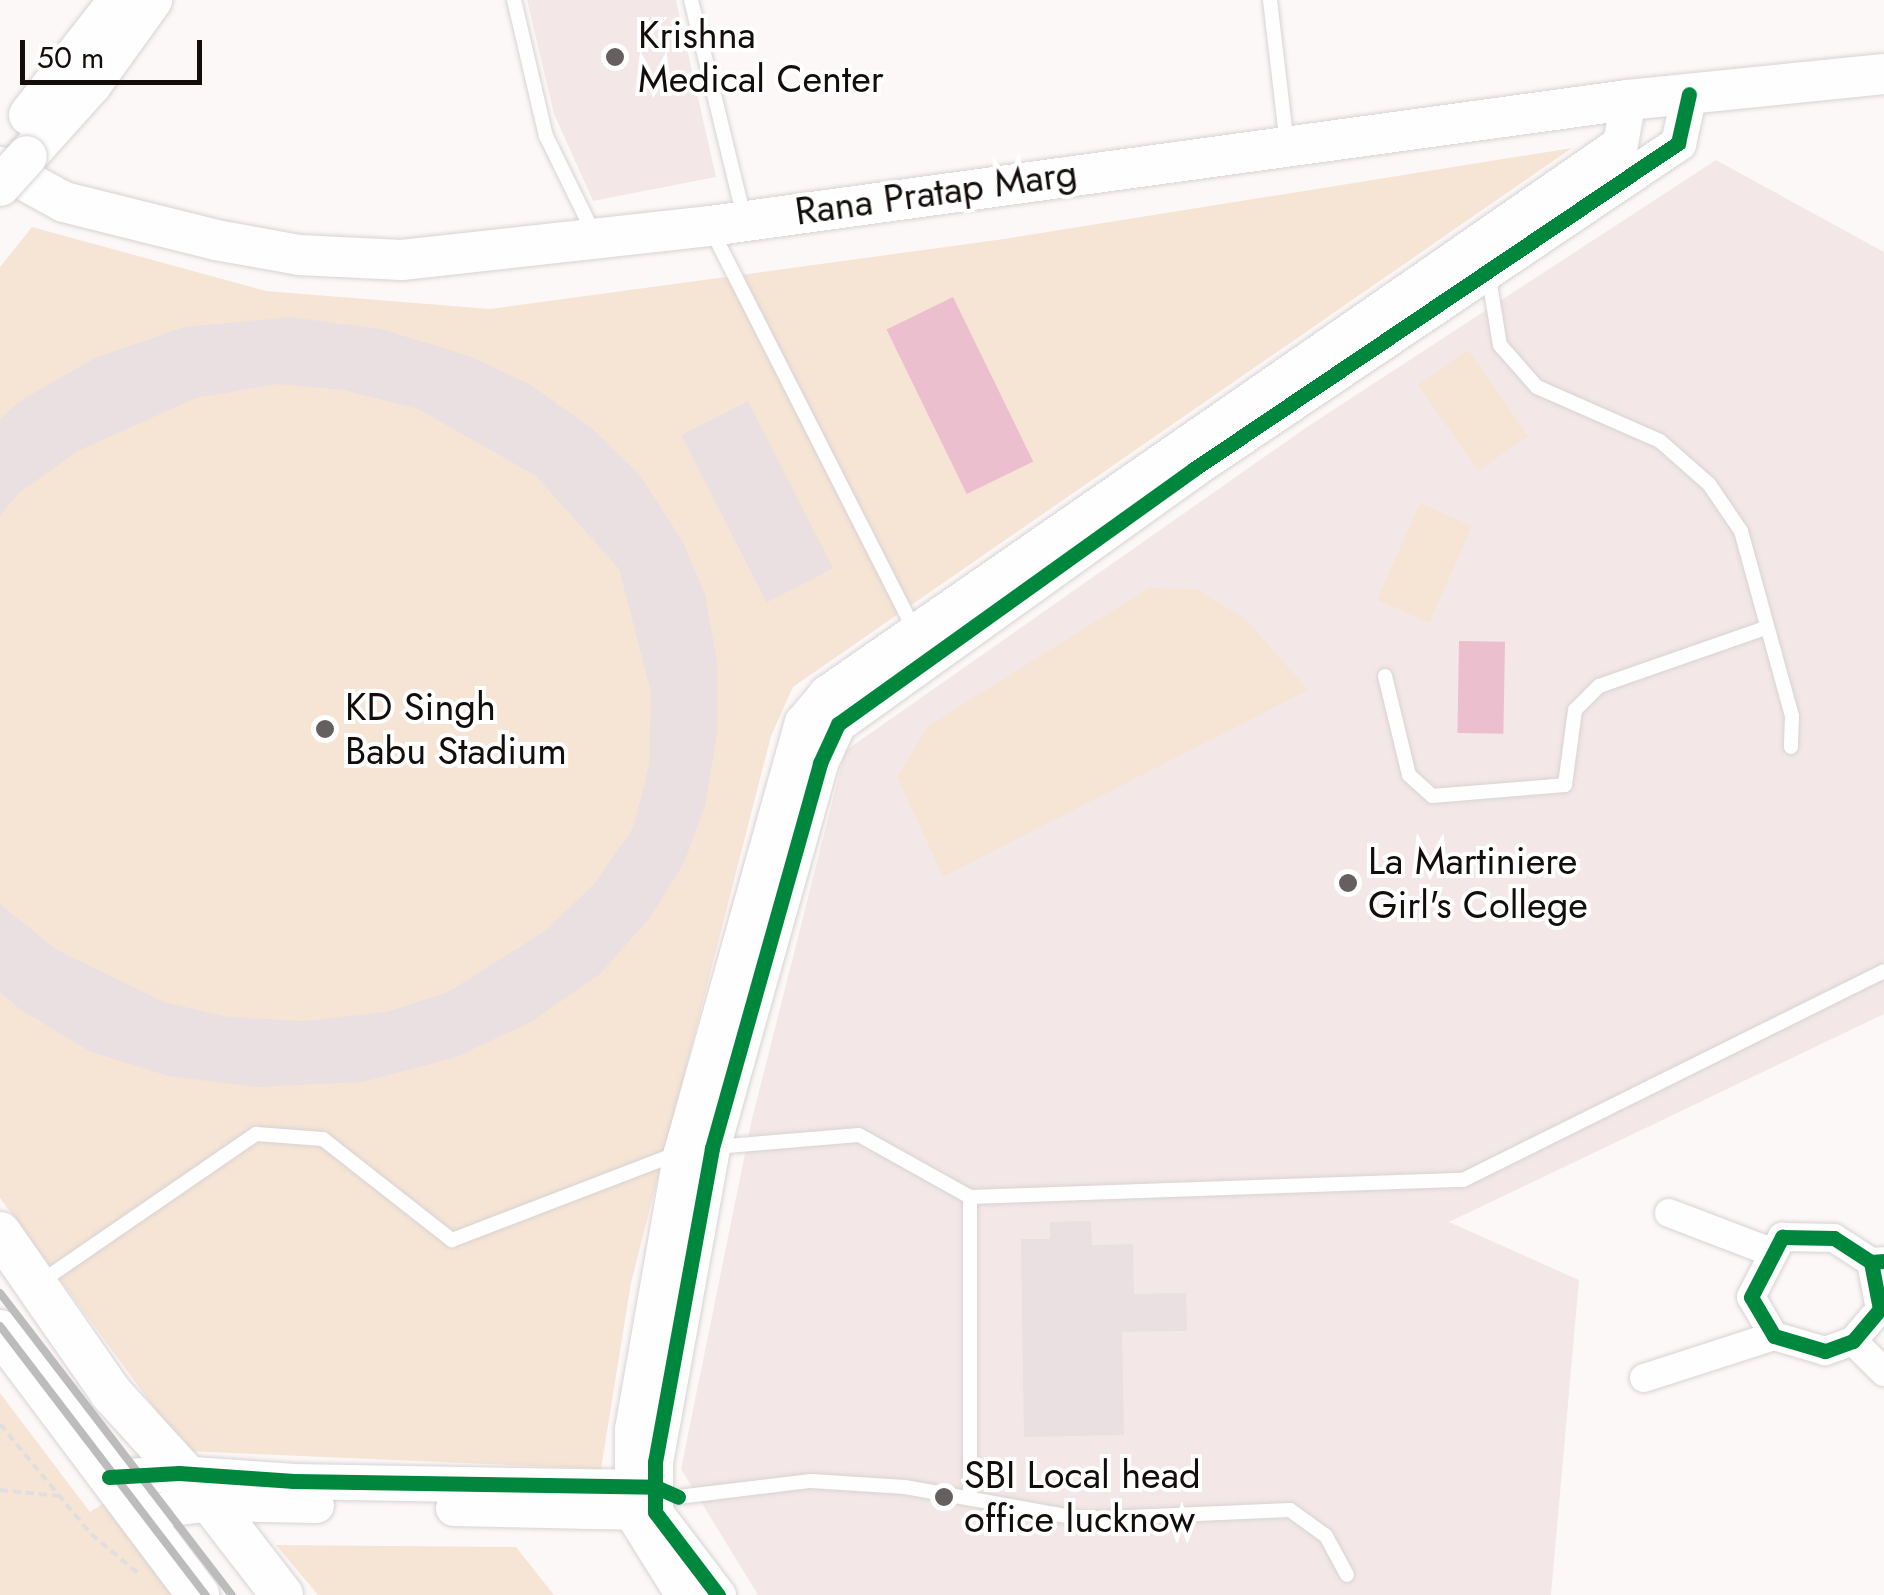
<!DOCTYPE html>
<style>
body{margin:0}
#map{position:relative;width:1884px;height:1595px;overflow:hidden;background:#fdf8f8;font-family:Jost,sans-serif}
div>[style]{position:absolute}
.built>*{inset:0;background:#f3e8e7}
.green>*{inset:0;background:#f6e5d5;transform-origin:0 0}
.water>*{inset:0;background:#ecbfcf;transform-origin:0 0}
.building>*{inset:0;background:#eae0e1;transform-origin:0 0}
.path>*{height:4px;margin-top:-2px;transform-origin:0;background:repeating-linear-gradient(90deg,#e0dede 0 8px,transparent 0 13px)}
.roads{filter:drop-shadow(0 0 2px #d8d3d3) drop-shadow(0 0 2px #d8d3d3)}
.service>*{height:14px;margin:-7px;padding:0 7px;transform-origin:7px;border-radius:7px;background:#fffefe}
.minor>*{height:28px;margin:-14px;padding:0 14px;transform-origin:14px;border-radius:14px;background:#fffefe}
.tertiary>*{height:35px;margin:-17.5px;padding:0 17.5px;transform-origin:17.5px;border-radius:17.5px;background:#fffefe}
.secondary>*{height:40px;margin:-20px;padding:0 20px;transform-origin:20px;border-radius:20px;background:#fffefe}
.primary>*{height:42px;margin:-21px;padding:0 21px;transform-origin:21px;border-radius:21px;background:#fffefe}
.rail>*{height:8px;margin:-4px;padding:0 4px;transform-origin:4px;border-radius:4px;background:#bdbcbc}
.bridges{filter:drop-shadow(0 0 2px #d8d3d3) drop-shadow(0 0 2px #d8d3d3)}
.secondary-bridge>*{height:40px;margin:-20px;padding:0 20px;transform-origin:20px;border-radius:20px;background:#fffefe}
.cycleway>*{height:15px;margin:-7.5px;padding:0 7.5px;transform-origin:7.5px;border-radius:7.5px;background:#00873e}
.dots>*{width:28px;height:28px;translate:-50% -50%;box-sizing:border-box;border:5px solid #fff;border-radius:50%}
span{translate:-50% -50%;white-space:nowrap;text-align:center;line-height:1.15;-webkit-text-stroke:8px #fff;paint-order:stroke}
.poi-label{font-size:38px;color:#130d0c}
.left{translate:0 -50%;text-align:left}
.street-label{font-size:38px;color:#130d0c}
.scale{position:absolute;left:20px;top:40px;width:182px;height:45px;box-sizing:border-box;border:5px solid #130d0c;border-top:0;padding-left:12px;font-size:30px;line-height:35px;white-space:nowrap;color:#130d0c;-webkit-text-stroke:8px #fff;paint-order:stroke}
</style>
<div id="map">
<div class="built">
<div style="clip-path:polygon(527px 0,676px 0,716px 177px,593px 201px,554px 114px)"></div>
<div style="clip-path:polygon(1716px 160px,1884px 252px,1884px 1014px,1449px 1222px,1579px 1280px,1551px 1595px,758px 1595px,681px 1469px,752px 1119px,845px 751px,1307px 427px)"></div>
</div>
<div class="green">
<div style="clip-path:polygon(1572px 148px,793px 687px,771px 736px,631px 1283px,601px 1469px,186px 1451px,0 1198px,0 267px,32px 227px,266px 291px,490px 309px,1004px 239px)"></div>
<div style="left:1468px;top:350px;width:105px;height:61px;rotate:55deg"></div>
<div style="left:1420px;top:503px;width:57px;height:106px;rotate:24deg"></div>
<div style="clip-path:polygon(1149px 588px,1196px 589px,1246px 619px,1308px 690px,943px 877px,897px 777px,928px 726px)"></div>
<div style="clip-path:polygon(0 1393px,90px 1512px,110px 1499px,180px 1595px,0 1595px)"></div>
<div style="clip-path:polygon(276px 1545px,516px 1547px,554px 1595px,318px 1595px)"></div>
</div>
<div class="water">
<div style="left:953px;top:297px;width:183px;height:74px;rotate:64deg"></div>
<div style="left:1459px;top:641px;width:46px;height:92px;rotate:1deg"></div>
</div>
<div class="building">
<div style="clip-path:polygon(290px 317px,381px 329px,469px 356px,529px 384px,589px 426px,639px 474px,683px 542px,705px 594px,717px 661px,717px 734px,705px 806px,684px 863px,649px 919px,600px 974px,531px 1022px,456px 1057px,363px 1082px,256px 1087px,168px 1076px,89px 1051px,21px 1010px,0 992px,0 904px,57px 950px,164px 1002px,228px 1017px,304px 1021px,386px 1012px,448px 992px,545px 931px,594px 884px,633px 828px,649px 765px,651px 692px,619px 569px,536px 476px,418px 409px,343px 390px,278px 384px,196px 398px,78px 451px,19px 493px,0 516px,0 419px,20px 401px,95px 358px,184px 327px)"></div>
<div style="left:748px;top:401px;width:188px;height:75px;rotate:63deg"></div>
<div style="clip-path:polygon(1091px 1221px,1092px 1245px,1133px 1244px,1134px 1294px,1186px 1293px,1187px 1331px,1122px 1332px,1124px 1435px,1024px 1437px,1021px 1239px,1050px 1239px,1050px 1222px)"></div>
</div>
<div class="path">
<div style="left:0;top:1424px;width:143px;rotate:50.4deg"></div>
<div style="left:91px;top:1534px;width:62px;rotate:39.8deg"></div>
<div style="left:0;top:1490px;width:59px;rotate:5.8deg"></div>
</div>
<div class="roads">
<div class="service">
<div style="left:514px;top:0;width:140px;rotate:76.8deg"></div>
<div style="left:546px;top:136px;width:111px;rotate:63.9deg"></div>
<div style="left:691px;top:0;width:223px;rotate:76.3deg"></div>
<div style="left:1270px;top:0;width:145px;rotate:83.3deg"></div>
<div style="left:712px;top:231px;width:449px;rotate:63.1deg"></div>
<div style="left:1488px;top:272px;width:74px;rotate:80.7deg"></div>
<div style="left:1500px;top:345px;width:56px;rotate:48.6deg"></div>
<div style="left:1537px;top:387px;width:134px;rotate:23.7deg"></div>
<div style="left:1660px;top:441px;width:65px;rotate:41.3deg"></div>
<div style="left:1709px;top:484px;width:57px;rotate:55.8deg"></div>
<div style="left:1741px;top:531px;width:192px;rotate:74.6deg"></div>
<div style="left:1792px;top:716px;width:31px;rotate:92deg"></div>
<div style="left:1385px;top:676px;width:102px;rotate:76.4deg"></div>
<div style="left:1409px;top:775px;width:31px;rotate:42deg"></div>
<div style="left:1432px;top:796px;width:133px;rotate:-4.7deg"></div>
<div style="left:1565px;top:785px;width:76px;rotate:-82.4deg"></div>
<div style="left:1575px;top:710px;width:34px;rotate:-45deg"></div>
<div style="left:1599px;top:686px;width:174px;rotate:-19.2deg"></div>
<div style="left:715px;top:1147px;width:144px;rotate:-4.8deg"></div>
<div style="left:859px;top:1135px;width:127px;rotate:29.2deg"></div>
<div style="left:970px;top:1197px;width:493px;rotate:-2deg"></div>
<div style="left:1463px;top:1180px;width:470px;rotate:-26.4deg"></div>
<div style="left:970px;top:1197px;width:299px;rotate:90deg"></div>
<div style="left:42px;top:1281px;width:260px;rotate:-34.5deg"></div>
<div style="left:256px;top:1134px;width:67px;rotate:4.3deg"></div>
<div style="left:323px;top:1139px;width:164px;rotate:38.1deg"></div>
<div style="left:452px;top:1240px;width:243px;rotate:-21deg"></div>
<div style="left:678px;top:1497px;width:134px;rotate:-6.9deg"></div>
<div style="left:811px;top:1481px;width:94px;rotate:3.7deg"></div>
<div style="left:905px;top:1487px;width:180px;rotate:10.2deg"></div>
<div style="left:1082px;top:1519px;width:208px;rotate:-2.5deg"></div>
<div style="left:1290px;top:1510px;width:44px;rotate:35.8deg"></div>
<div style="left:1326px;top:1536px;width:44px;rotate:61.7deg"></div>
</div>
<div class="minor">
<div style="left:1669px;top:1213px;width:109px;rotate:20.9deg"></div>
<div style="left:1871px;top:1262px;width:48px;rotate:79.2deg"></div>
<div style="left:1880px;top:1309px;width:42px;rotate:130.2deg"></div>
<div style="left:1853px;top:1341px;width:30px;rotate:160deg"></div>
<div style="left:1825px;top:1351px;width:53px;rotate:-163.6deg"></div>
<div style="left:1774px;top:1336px;width:45px;rotate:-120.5deg"></div>
<div style="left:1751px;top:1297px;width:68px;rotate:-62.7deg"></div>
<div style="left:1782px;top:1237px;width:52px;rotate:1.1deg"></div>
<div style="left:1834px;top:1238px;width:44px;rotate:33deg"></div>
<div style="left:1871px;top:1262px;width:13px;rotate:-4deg"></div>
<div style="left:1853px;top:1341px;width:44px;rotate:45deg"></div>
<div style="left:1644px;top:1378px;width:137px;rotate:-17.9deg"></div>
</div>
<div class="tertiary">
<div style="left:109px;top:1477px;width:70px;rotate:-3.3deg"></div>
<div style="left:179px;top:1473px;width:115px;rotate:4deg"></div>
<div style="left:294px;top:1481px;width:360px;rotate:1deg"></div>
<div style="left:453px;top:1508px;width:198px;rotate:1.2deg"></div>
<div style="left:141px;top:1512px;width:71px;rotate:-7.3deg"></div>
<div style="left:211px;top:1503px;width:105px;rotate:1.1deg"></div>
<div style="left:683px;top:1595px;width:97px;rotate:-121.9deg"></div>
<div style="left:632px;top:1513px;width:84px;rotate:-90deg"></div>
<div style="left:632px;top:1429px;width:281px;rotate:-80deg"></div>
<div style="left:681px;top:1152px;width:447px;rotate:-74.3deg"></div>
<div style="left:802px;top:722px;width:38px;rotate:-50deg"></div>
<div style="left:826px;top:693px;width:966px;rotate:-34.71deg"></div>
<div style="left:1620px;top:143px;width:44px;rotate:-79.5deg"></div>
<div style="left:718px;top:1595px;width:104px;rotate:-127.2deg"></div>
<div style="left:655px;top:1512px;width:50px;rotate:-90deg"></div>
<div style="left:655px;top:1462px;width:319px;rotate:-79.7deg"></div>
<div style="left:712px;top:1148px;width:400px;rotate:-74.3deg"></div>
<div style="left:820px;top:763px;width:43px;rotate:-65.2deg"></div>
<div style="left:838px;top:724px;width:438px;rotate:-35.6deg"></div>
<div style="left:1194px;top:469px;width:584px;rotate:-33.96deg"></div>
<div style="left:1678px;top:143px;width:50px;rotate:-77.3deg"></div>
</div>
<div class="secondary">
<div style="left:29px;top:115px;width:146px;rotate:-52deg"></div>
<div style="left:27px;top:156px;width:96px;rotate:-48deg"></div>
<div style="left:91px;top:85px;width:105px;rotate:-54.3deg"></div>
<div style="left:0;top:167px;width:73px;rotate:28.7deg"></div>
<div style="left:64px;top:202px;width:157px;rotate:14deg"></div>
<div style="left:216px;top:240px;width:84px;rotate:10.2deg"></div>
<div style="left:299px;top:255px;width:103px;rotate:2.8deg"></div>
<div style="left:402px;top:260px;width:310px;rotate:-6.3deg"></div>
<div style="left:710px;top:226px;width:927px;rotate:-7.82deg"></div>
<div style="left:1628px;top:100px;width:257px;rotate:-5.8deg"></div>
</div>
<div class="primary">
<div style="left:0;top:1233px;width:195px;rotate:55.2deg"></div>
<div style="left:111px;top:1393px;width:149px;rotate:47.7deg"></div>
<div style="left:211px;top:1503px;width:116px;rotate:52.3deg"></div>
<div style="left:0;top:1331px;width:330px;rotate:53.1deg"></div>
</div>
</div>
<div class="rail">
<div style="left:0;top:1293px;width:381px;rotate:52.5deg"></div>
<div style="left:0;top:1326px;width:339px;rotate:52.6deg"></div>
</div>
<div class="bridges">
<div class="secondary-bridge">
<div style="left:0;top:186px;width:40px;rotate:-48deg"></div>
</div>
</div>
<div class="cycleway">
<div style="left:1871px;top:1262px;width:48px;rotate:79.2deg"></div>
<div style="left:1880px;top:1309px;width:42px;rotate:130.2deg"></div>
<div style="left:1853px;top:1341px;width:30px;rotate:160deg"></div>
<div style="left:1825px;top:1351px;width:53px;rotate:-163.6deg"></div>
<div style="left:1774px;top:1336px;width:45px;rotate:-120.5deg"></div>
<div style="left:1751px;top:1297px;width:68px;rotate:-62.7deg"></div>
<div style="left:1782px;top:1237px;width:52px;rotate:1.1deg"></div>
<div style="left:1834px;top:1238px;width:44px;rotate:33deg"></div>
<div style="left:1871px;top:1262px;width:13px;rotate:-4deg"></div>
<div style="left:109px;top:1477px;width:70px;rotate:-3.3deg"></div>
<div style="left:179px;top:1473px;width:115px;rotate:4deg"></div>
<div style="left:294px;top:1481px;width:362px;rotate:0.9deg"></div>
<div style="left:656px;top:1487px;width:24px;rotate:24deg"></div>
<div style="left:718px;top:1595px;width:104px;rotate:-127.2deg"></div>
<div style="left:655px;top:1512px;width:50px;rotate:-90deg"></div>
<div style="left:655px;top:1462px;width:319px;rotate:-79.7deg"></div>
<div style="left:712px;top:1148px;width:400px;rotate:-74.3deg"></div>
<div style="left:820px;top:763px;width:43px;rotate:-65.2deg"></div>
<div style="left:838px;top:724px;width:438px;rotate:-35.6deg"></div>
<div style="left:1194px;top:469px;width:584px;rotate:-33.96deg"></div>
<div style="left:1678px;top:143px;width:50px;rotate:-77.3deg"></div>
</div>
<div class="dots">
<div style="left:615px;top:57px;background:#655f5f"></div>
<div style="left:325px;top:729px;background:#655f5f"></div>
<div style="left:1348px;top:883px;background:#655f5f"></div>
<div style="left:944px;top:1497px;background:#655f5f"></div>
</div>
<div class="poi-label">
<span class="left" style="left:638px;top:57px">Krishna<br>Medical Center</span>
<span class="left" style="left:345px;top:729px">KD Singh<br>Babu Stadium</span>
<span class="left" style="left:1368px;top:883px">La Martiniere<br>Girl's College</span>
<span class="left" style="left:964px;top:1497px">SBI Local head<br>office lucknow</span>
</div>
<div class="street-label">
<span style="left:936px;top:192px;rotate:-8deg">Rana Pratap Marg</span>
</div>
<div class="scale">50 m</div>
</div>
